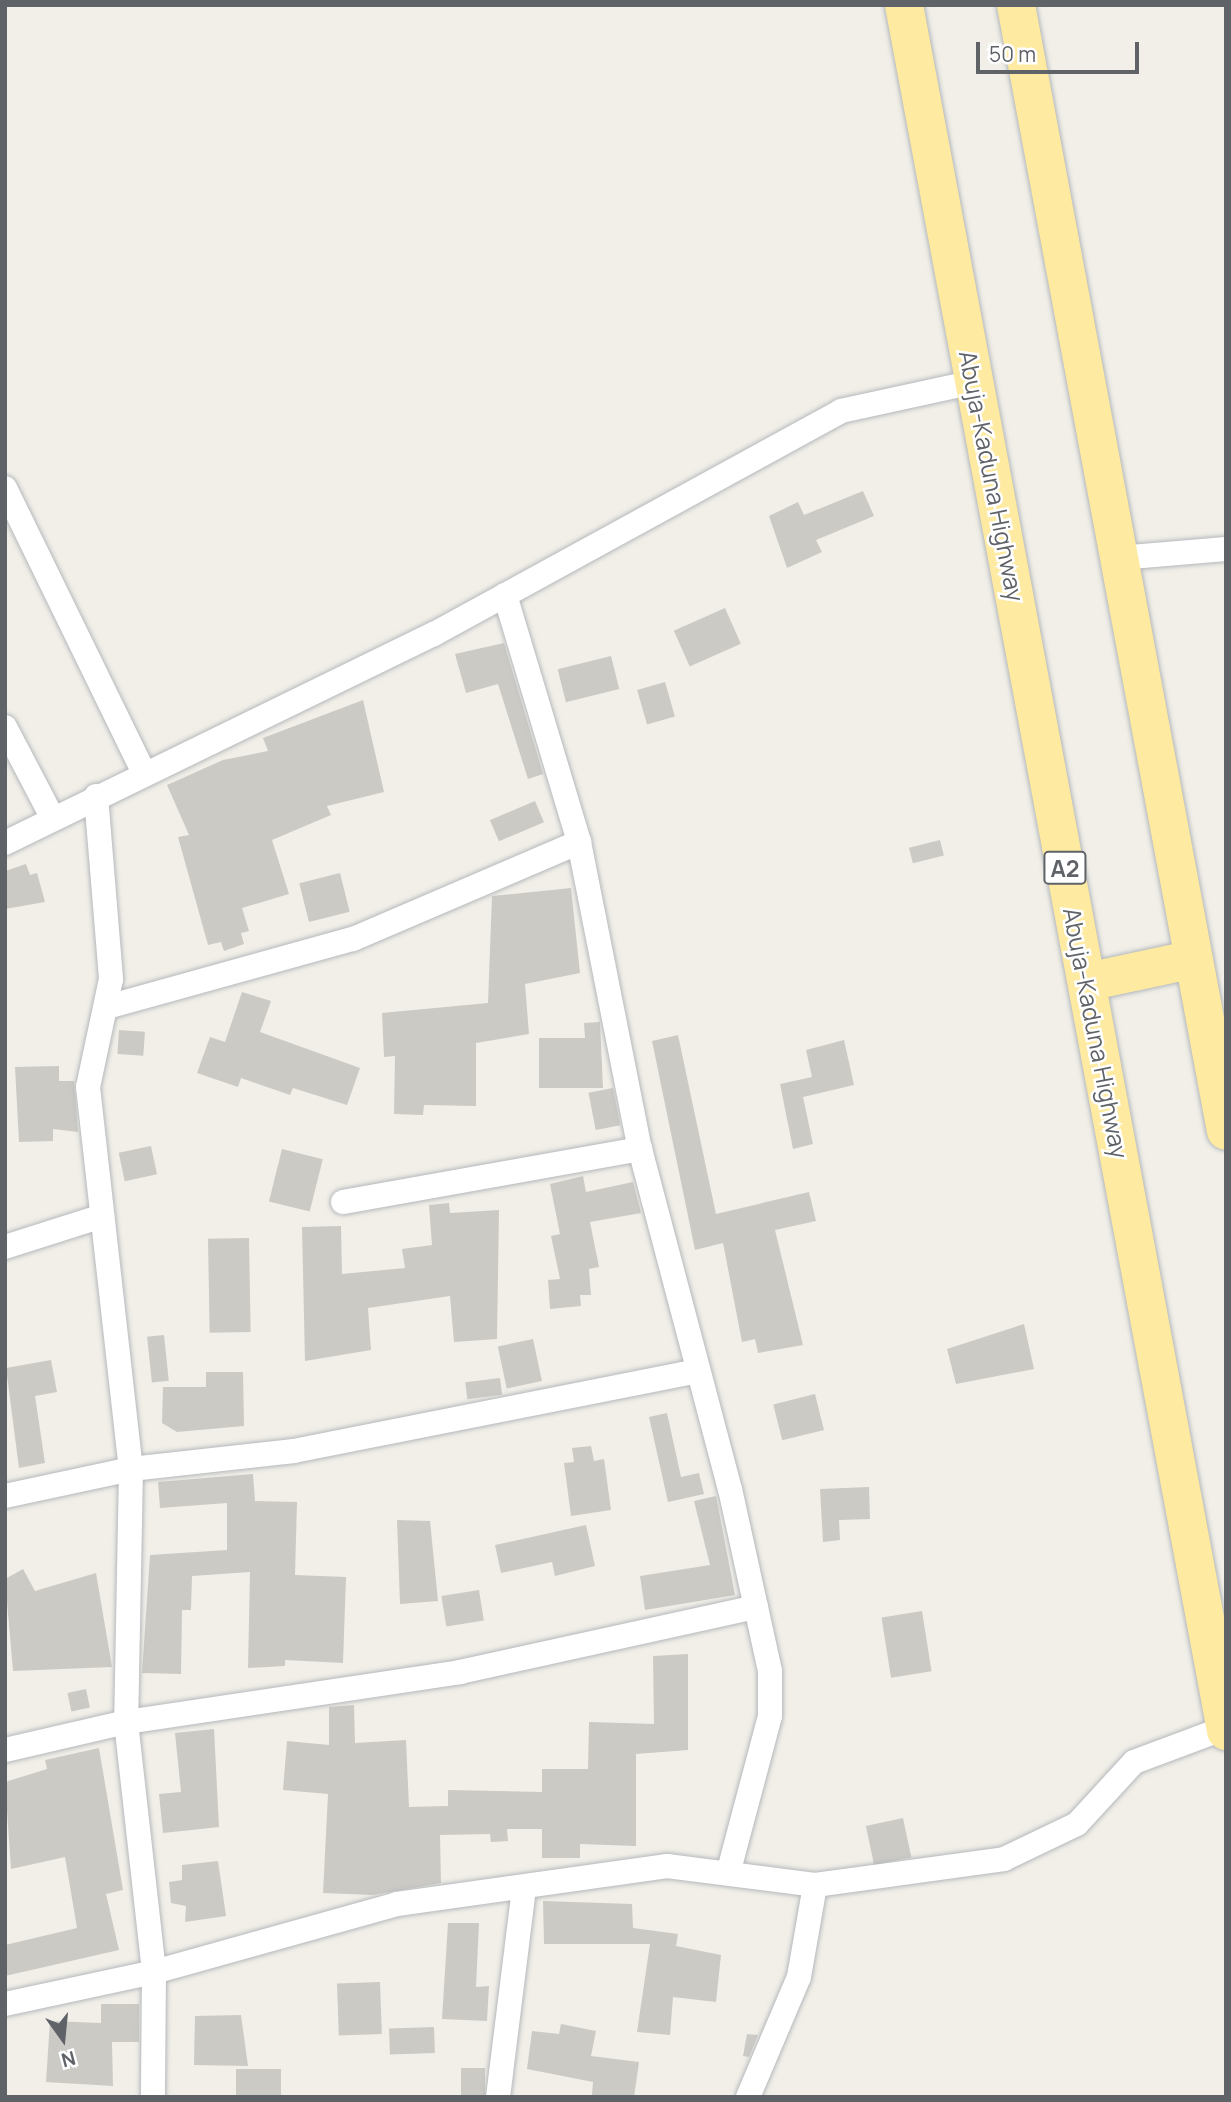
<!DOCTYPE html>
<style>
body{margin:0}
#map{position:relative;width:1231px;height:2102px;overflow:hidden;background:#f1efe8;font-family:Manrope,sans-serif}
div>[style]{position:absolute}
.building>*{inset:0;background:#cccac5;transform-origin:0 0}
.roads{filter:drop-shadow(0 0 2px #b5b8bc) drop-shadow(0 0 2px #b5b8bc)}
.minor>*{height:24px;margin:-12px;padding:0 12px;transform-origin:12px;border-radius:12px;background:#fff}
.trunk>*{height:38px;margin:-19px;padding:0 19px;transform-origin:19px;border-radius:19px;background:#feeaa1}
span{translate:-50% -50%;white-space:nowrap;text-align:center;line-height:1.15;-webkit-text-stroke:5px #fff;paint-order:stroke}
.shield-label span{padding:2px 5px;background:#fff;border:2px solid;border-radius:5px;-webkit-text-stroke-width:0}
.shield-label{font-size:23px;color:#5f6368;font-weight:700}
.street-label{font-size:24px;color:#5f6368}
.frame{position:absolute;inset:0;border:7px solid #5f6368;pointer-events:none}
.north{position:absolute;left:28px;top:2004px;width:70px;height:70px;-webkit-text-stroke:5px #fff;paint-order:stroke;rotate:165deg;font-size:19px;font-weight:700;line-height:28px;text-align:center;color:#5f6368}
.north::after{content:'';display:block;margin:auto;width:24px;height:32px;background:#5f6368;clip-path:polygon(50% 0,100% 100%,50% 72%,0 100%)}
.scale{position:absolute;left:976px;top:42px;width:163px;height:32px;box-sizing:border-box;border:4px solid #5f6368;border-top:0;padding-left:9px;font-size:21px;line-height:24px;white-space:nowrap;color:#5f6368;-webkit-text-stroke:5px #fff;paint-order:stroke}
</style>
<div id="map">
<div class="building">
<div style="clip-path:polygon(863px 491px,874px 516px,816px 540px,822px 552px,787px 568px,769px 516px,798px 502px,804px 515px)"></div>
<div style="left:725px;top:608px;width:39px;height:56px;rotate:66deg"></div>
<div style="clip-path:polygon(504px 643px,543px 774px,528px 779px,498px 684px,466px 693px,455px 654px)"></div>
<div style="left:611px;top:656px;width:34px;height:55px;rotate:76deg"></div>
<div style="left:665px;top:682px;width:36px;height:29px;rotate:74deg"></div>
<div style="clip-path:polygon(363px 700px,384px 792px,327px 806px,331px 815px,272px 840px,289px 894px,242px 908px,249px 931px,241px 933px,244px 944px,224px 951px,221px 942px,208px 945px,178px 837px,189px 835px,167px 785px,223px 760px,268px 751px,263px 738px)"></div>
<div style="left:535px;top:801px;width:23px;height:49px;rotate:67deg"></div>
<div style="left:940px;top:840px;width:16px;height:32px;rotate:76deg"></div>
<div style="clip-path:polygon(26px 864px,30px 875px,37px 873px,45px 902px,5px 909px,5px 871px)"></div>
<div style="left:340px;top:873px;width:40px;height:42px;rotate:76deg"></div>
<div style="clip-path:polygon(571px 888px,580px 973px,525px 984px,529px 1034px,476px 1043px,476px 1106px,424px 1105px,423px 1115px,394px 1114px,395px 1056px,384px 1057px,382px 1013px,488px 1003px,492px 896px)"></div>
<div style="clip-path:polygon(242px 992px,271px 1001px,260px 1032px,360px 1068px,347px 1105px,293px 1088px,290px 1095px,241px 1078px,238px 1087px,197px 1073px,210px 1037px,225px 1042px)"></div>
<div style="clip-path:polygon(600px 1022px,603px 1088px,539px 1088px,539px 1038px,585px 1038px,584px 1023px)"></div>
<div style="left:119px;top:1030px;width:26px;height:24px;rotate:4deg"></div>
<div style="clip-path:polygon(678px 1035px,716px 1214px,809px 1192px,816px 1221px,775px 1230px,803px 1345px,758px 1353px,755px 1339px,742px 1342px,723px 1243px,695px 1250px,652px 1041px)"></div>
<div style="clip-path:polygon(844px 1040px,854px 1085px,803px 1097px,813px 1144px,793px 1149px,780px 1084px,812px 1077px,806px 1050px)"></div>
<div style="clip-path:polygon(59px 1066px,59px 1081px,74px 1081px,78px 1132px,53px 1129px,53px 1141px,19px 1142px,15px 1067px)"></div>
<div style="left:613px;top:1088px;width:38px;height:25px;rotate:79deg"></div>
<div style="left:151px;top:1146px;width:29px;height:33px;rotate:78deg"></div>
<div style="left:282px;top:1149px;width:42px;height:54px;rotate:14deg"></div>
<div style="clip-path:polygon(583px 1176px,586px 1192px,633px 1182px,641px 1213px,590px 1222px,599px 1267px,589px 1269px,591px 1295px,580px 1295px,581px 1306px,550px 1309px,548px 1280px,560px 1279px,551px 1236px,560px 1234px,550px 1184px)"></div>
<div style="clip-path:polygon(449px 1203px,450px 1213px,499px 1210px,497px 1339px,454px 1342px,450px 1296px,368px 1308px,371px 1350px,305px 1361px,302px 1227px,341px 1226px,342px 1274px,405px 1268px,402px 1249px,432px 1245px,429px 1205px)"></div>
<div style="left:249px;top:1238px;width:94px;height:41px;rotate:89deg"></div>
<div style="clip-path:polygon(1024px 1324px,1034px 1369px,956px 1384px,947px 1349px)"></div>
<div style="left:164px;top:1335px;width:46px;height:17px;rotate:84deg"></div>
<div style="left:533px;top:1339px;width:43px;height:36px;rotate:78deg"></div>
<div style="clip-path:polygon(51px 1360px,57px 1392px,35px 1396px,45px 1463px,19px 1468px,6px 1368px)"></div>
<div style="clip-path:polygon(206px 1372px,243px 1372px,244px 1426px,177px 1432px,162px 1423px,163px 1387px,206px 1387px)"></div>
<div style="left:500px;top:1378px;width:17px;height:35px;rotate:83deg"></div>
<div style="left:815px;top:1394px;width:37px;height:43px;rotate:76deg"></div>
<div style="clip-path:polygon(667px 1413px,681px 1477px,699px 1473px,704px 1494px,668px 1502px,649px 1417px)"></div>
<div style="clip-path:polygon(591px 1446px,594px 1461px,604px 1459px,611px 1510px,571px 1516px,564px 1463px,574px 1462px,572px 1448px)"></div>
<div style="clip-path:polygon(253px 1474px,255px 1501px,297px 1502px,295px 1575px,346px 1577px,343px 1663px,285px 1660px,285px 1666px,248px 1668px,250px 1572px,192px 1576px,191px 1610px,182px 1610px,181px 1674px,142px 1673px,150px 1555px,227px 1550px,227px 1503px,160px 1508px,158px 1482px)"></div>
<div style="clip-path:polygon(869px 1487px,870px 1519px,839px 1520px,840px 1540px,823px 1542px,820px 1489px)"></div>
<div style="clip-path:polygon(716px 1496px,735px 1595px,645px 1610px,640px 1576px,710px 1565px,694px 1501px)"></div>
<div style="clip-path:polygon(397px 1520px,430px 1521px,438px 1601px,400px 1604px)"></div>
<div style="clip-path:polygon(586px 1525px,595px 1566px,555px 1576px,552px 1562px,501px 1573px,495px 1545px)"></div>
<div style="clip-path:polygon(23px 1569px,35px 1591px,96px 1573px,112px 1667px,13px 1671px,5px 1579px)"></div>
<div style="left:479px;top:1590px;width:31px;height:38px;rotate:81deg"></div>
<div style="left:922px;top:1611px;width:61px;height:41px;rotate:81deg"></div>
<div style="clip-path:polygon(688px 1654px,688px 1750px,636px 1754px,636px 1846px,580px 1844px,580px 1858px,542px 1858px,542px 1829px,507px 1829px,508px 1841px,491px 1842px,490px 1834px,440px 1835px,441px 1883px,373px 1895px,323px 1893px,328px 1794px,283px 1790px,287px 1741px,329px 1745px,329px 1707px,354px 1705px,355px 1743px,406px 1740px,409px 1807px,448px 1806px,448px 1790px,542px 1792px,542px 1769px,588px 1769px,589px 1722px,654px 1724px,653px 1656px)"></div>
<div style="left:86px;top:1689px;width:19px;height:19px;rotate:78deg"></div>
<div style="clip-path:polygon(214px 1729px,219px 1827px,163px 1833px,159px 1794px,181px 1792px,175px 1733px)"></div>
<div style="clip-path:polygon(99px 1748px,123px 1890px,106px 1894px,119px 1950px,5px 1976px,5px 1945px,77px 1928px,65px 1857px,11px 1869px,5px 1782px,47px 1769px,45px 1760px)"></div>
<div style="left:903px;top:1818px;width:40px;height:38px;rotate:78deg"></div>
<div style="clip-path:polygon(218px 1861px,226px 1916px,185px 1922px,186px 1906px,171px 1903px,169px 1882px,182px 1880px,182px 1865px)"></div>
<div style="clip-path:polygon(543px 1901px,632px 1904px,633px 1928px,678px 1934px,676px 1946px,721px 1955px,716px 2002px,673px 1997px,670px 2035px,637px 2032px,650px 1944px,544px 1944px)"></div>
<div style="clip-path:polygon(448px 1923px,479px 1923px,476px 1987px,489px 1986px,487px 2021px,442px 2019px)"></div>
<div style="left:380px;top:1982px;width:52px;height:43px;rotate:88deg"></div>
<div style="clip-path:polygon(101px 2004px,139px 2004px,139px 2042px,112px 2042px,113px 2086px,46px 2082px,50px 2021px,101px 2023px)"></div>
<div style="clip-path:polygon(241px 2015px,248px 2066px,194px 2065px,195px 2016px)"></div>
<div style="clip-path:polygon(561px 2024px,596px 2031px,591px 2056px,639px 2062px,634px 2097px,592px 2095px,593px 2082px,527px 2069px,532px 2031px,559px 2034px)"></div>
<div style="left:434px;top:2027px;width:26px;height:45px;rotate:88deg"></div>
<div style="clip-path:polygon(747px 2034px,758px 2035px,749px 2057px,743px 2056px)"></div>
<div style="left:461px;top:2068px;width:24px;height:29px"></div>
<div style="left:236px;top:2069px;width:45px;height:28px"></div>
</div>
<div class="roads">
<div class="minor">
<div style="left:5px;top:488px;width:315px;rotate:64deg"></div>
<div style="left:1119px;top:558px;width:107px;rotate:-4.8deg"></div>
<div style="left:505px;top:595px;width:258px;rotate:73.3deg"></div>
<div style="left:579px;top:842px;width:313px;rotate:78.8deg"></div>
<div style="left:640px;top:1149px;width:352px;rotate:75.2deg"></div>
<div style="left:730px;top:1489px;width:186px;rotate:77.6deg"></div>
<div style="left:770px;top:1671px;width:45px;rotate:90deg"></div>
<div style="left:770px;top:1716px;width:163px;rotate:104.9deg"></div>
<div style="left:5px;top:727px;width:104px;rotate:62.4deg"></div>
<div style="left:96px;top:796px;width:184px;rotate:85.3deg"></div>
<div style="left:111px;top:979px;width:110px;rotate:102deg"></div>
<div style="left:88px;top:1087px;width:384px;rotate:83.6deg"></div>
<div style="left:131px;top:1469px;width:253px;rotate:91.1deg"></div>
<div style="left:126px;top:1722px;width:252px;rotate:83.6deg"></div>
<div style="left:154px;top:1972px;width:125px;rotate:90.5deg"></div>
<div style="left:5px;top:843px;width:477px;rotate:-26deg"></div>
<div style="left:434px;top:634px;width:464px;rotate:-28.7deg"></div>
<div style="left:841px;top:411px;width:136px;rotate:-12.3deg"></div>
<div style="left:107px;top:1007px;width:255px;rotate:-15.5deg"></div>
<div style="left:353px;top:939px;width:246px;rotate:-23.2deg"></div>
<div style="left:343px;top:1202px;width:302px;rotate:-10.1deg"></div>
<div style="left:5px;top:1247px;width:102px;rotate:-17.7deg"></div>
<div style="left:5px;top:1496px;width:129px;rotate:-12.1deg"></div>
<div style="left:131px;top:1469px;width:164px;rotate:-6.3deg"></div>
<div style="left:294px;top:1451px;width:412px;rotate:-11.2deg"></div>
<div style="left:5px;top:1750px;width:124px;rotate:-13deg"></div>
<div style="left:126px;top:1722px;width:338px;rotate:-8.5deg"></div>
<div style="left:460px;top:1672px;width:303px;rotate:-12.4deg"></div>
<div style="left:5px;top:2004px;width:152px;rotate:-12.1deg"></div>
<div style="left:154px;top:1972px;width:252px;rotate:-15.6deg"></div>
<div style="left:397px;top:1904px;width:273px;rotate:-8deg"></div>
<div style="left:667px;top:1866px;width:149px;rotate:7.3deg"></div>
<div style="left:815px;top:1885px;width:191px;rotate:-7.8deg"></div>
<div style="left:1004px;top:1859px;width:81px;rotate:-25.6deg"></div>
<div style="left:1077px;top:1824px;width:84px;rotate:-47.4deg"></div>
<div style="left:1134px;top:1762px;width:97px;rotate:-20.5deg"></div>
<div style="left:498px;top:2097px;width:211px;rotate:-82.9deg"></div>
<div style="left:748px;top:2097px;width:130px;rotate:-67deg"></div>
<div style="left:799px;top:1977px;width:93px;rotate:-80.1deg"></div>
</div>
<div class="trunk">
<div style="left:904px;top:5px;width:1756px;rotate:79.43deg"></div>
<div style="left:1016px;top:5px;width:1145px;rotate:79.44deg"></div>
<div style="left:1087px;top:982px;width:109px;rotate:-12.1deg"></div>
</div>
</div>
<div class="shield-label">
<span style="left:1065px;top:868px">A2</span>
</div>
<div class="street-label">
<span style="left:992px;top:476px;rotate:79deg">Abuja-Kaduna Highway</span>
<span style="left:1096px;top:1033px;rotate:79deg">Abuja-Kaduna Highway</span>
</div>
<div class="frame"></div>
<div class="north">N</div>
<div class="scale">50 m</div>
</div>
